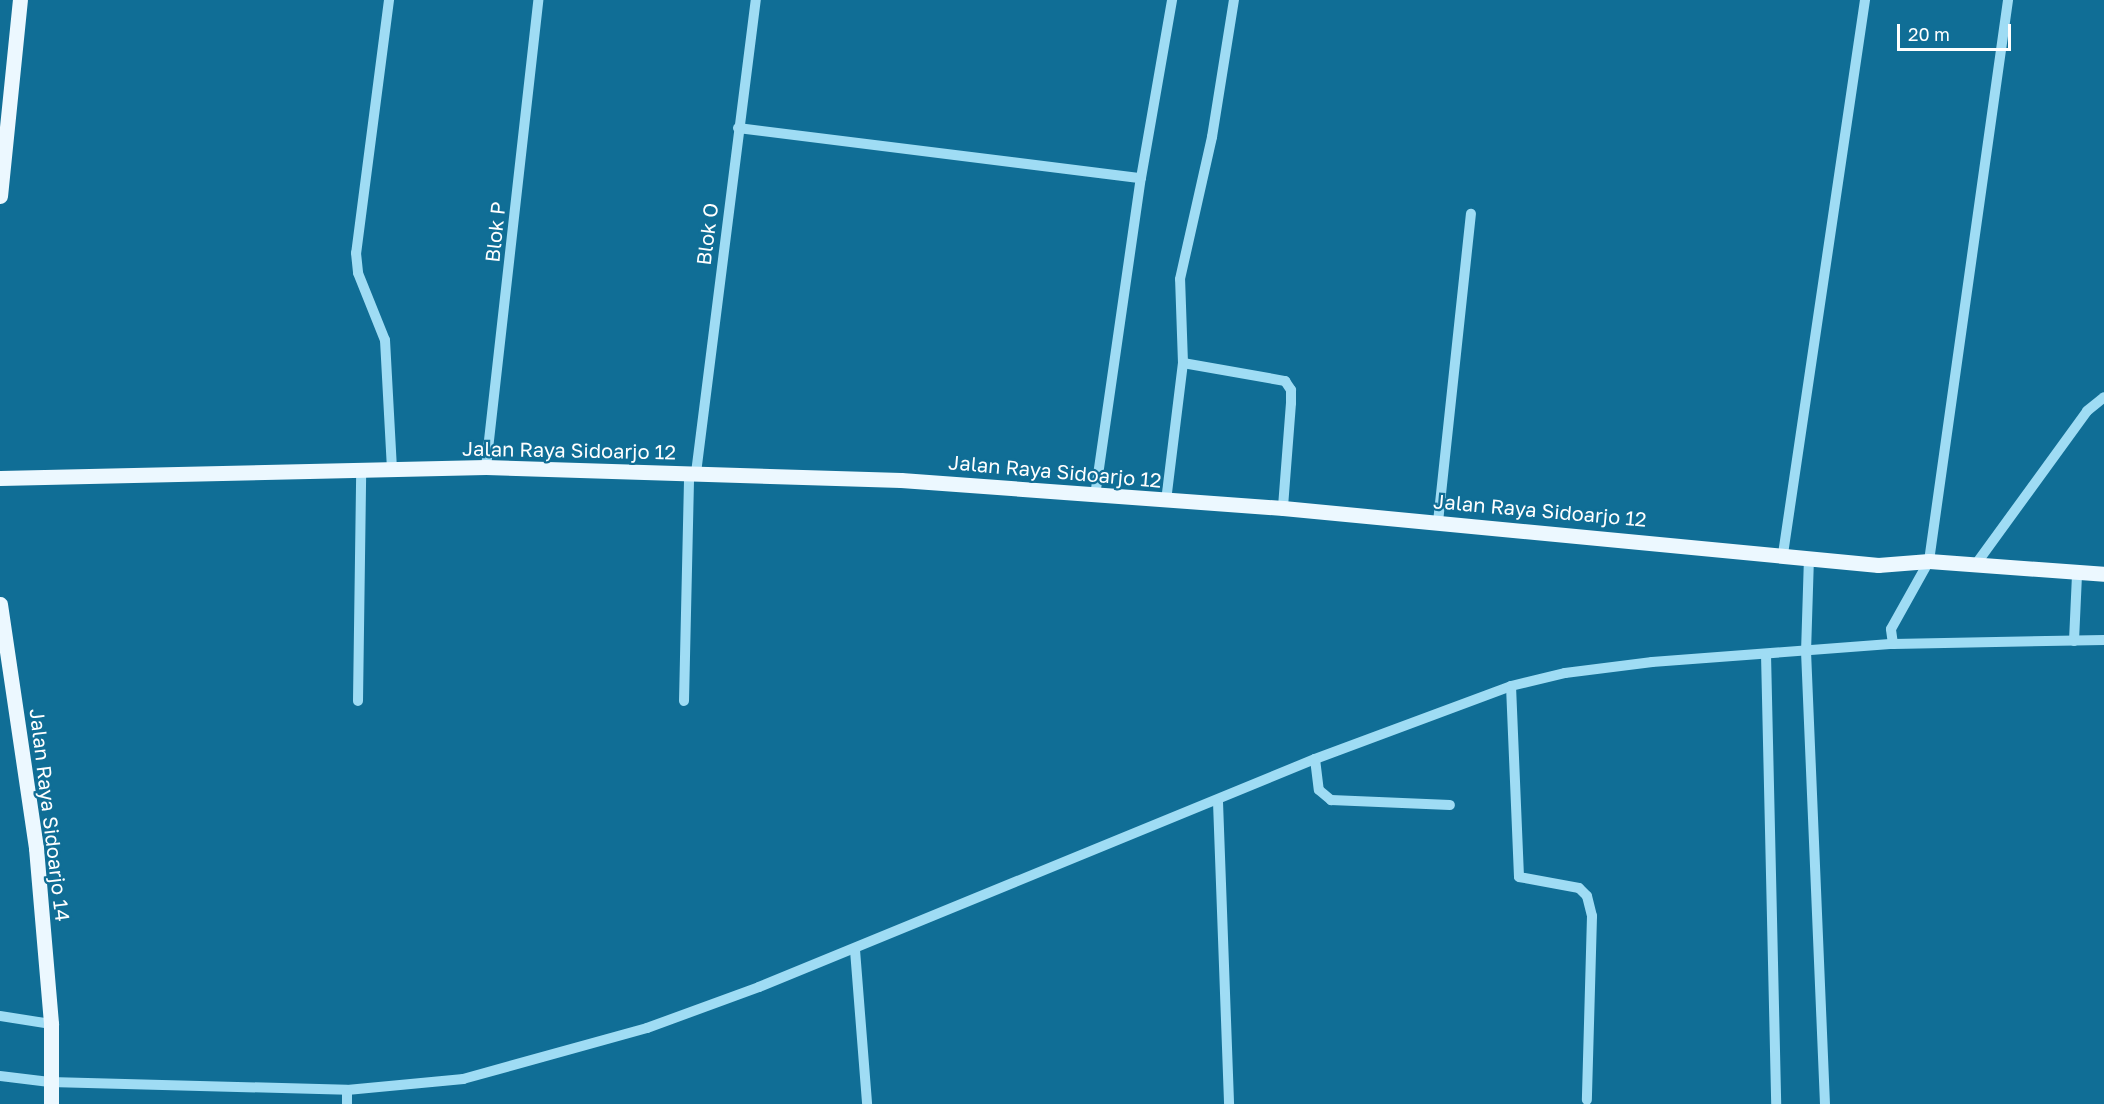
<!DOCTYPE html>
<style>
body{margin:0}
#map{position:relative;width:2104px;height:1104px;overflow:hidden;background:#106e96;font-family:"Golos Text",sans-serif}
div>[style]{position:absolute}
.minor>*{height:10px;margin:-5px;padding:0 5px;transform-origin:5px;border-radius:5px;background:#9fdcf4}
.major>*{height:15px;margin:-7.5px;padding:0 7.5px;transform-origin:7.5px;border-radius:7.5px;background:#ecf8ff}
span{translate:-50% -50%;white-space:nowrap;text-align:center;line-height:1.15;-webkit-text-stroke:4.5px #106e96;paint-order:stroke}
.street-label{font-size:20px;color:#fff}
.scale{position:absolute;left:1897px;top:24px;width:114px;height:27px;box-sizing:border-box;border:3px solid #fff;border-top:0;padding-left:8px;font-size:18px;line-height:21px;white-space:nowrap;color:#fff;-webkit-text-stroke:4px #106e96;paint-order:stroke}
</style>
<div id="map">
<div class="minor">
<div style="left:389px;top:0;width:255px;rotate:97.4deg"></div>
<div style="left:356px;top:253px;width:20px;rotate:84deg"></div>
<div style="left:358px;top:273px;width:72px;rotate:68.1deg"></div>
<div style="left:385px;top:340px;width:131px;rotate:86.9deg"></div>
<div style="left:738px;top:128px;width:406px;rotate:7.1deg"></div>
<div style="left:1183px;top:363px;width:104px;rotate:10deg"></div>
<div style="left:1285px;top:381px;width:11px;rotate:56deg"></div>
<div style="left:1291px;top:390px;width:13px;rotate:90deg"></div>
<div style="left:1291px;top:403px;width:105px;rotate:94.4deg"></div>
<div style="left:486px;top:467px;width:470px;rotate:-83.6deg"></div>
<div style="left:696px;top:473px;width:477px;rotate:-82.8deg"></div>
<div style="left:1095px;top:496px;width:321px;rotate:-81.8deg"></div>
<div style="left:1141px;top:178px;width:181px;rotate:-80.1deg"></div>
<div style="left:1166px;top:501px;width:139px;rotate:-83deg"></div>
<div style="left:1183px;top:363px;width:84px;rotate:-92deg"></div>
<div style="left:1180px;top:279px;width:146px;rotate:-77.3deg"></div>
<div style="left:1212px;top:137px;width:139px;rotate:-80.9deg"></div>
<div style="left:1438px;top:522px;width:310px;rotate:-83.9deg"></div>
<div style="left:1783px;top:554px;width:560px;rotate:-81.58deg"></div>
<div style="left:1809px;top:557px;width:94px;rotate:91.8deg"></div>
<div style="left:1806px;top:651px;width:453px;rotate:87.6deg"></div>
<div style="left:1976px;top:564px;width:189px;rotate:-54deg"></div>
<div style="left:2087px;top:411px;width:22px;rotate:-39deg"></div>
<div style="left:2074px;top:641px;width:66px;rotate:-87.4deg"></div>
<div style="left:1893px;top:644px;width:15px;rotate:-98deg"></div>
<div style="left:1891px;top:629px;width:78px;rotate:-60.8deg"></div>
<div style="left:1929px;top:561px;width:567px;rotate:-81.98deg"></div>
<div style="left:1766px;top:654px;width:450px;rotate:88.7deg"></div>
<div style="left:1511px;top:686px;width:191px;rotate:87.6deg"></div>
<div style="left:1519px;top:877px;width:61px;rotate:10.4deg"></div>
<div style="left:1579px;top:888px;width:11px;rotate:45deg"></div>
<div style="left:1587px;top:896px;width:21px;rotate:76deg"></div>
<div style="left:1592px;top:916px;width:184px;rotate:91.6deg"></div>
<div style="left:358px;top:701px;width:229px;rotate:-89.2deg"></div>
<div style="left:684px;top:701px;width:227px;rotate:-88.7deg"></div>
<div style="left:1315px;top:759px;width:31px;rotate:83deg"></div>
<div style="left:1319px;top:790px;width:16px;rotate:40deg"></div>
<div style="left:1331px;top:800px;width:119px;rotate:2.4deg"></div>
<div style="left:1218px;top:802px;width:302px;rotate:87.9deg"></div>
<div style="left:855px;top:950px;width:154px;rotate:85.5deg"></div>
<div style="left:0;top:1016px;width:52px;rotate:8.9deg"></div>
<div style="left:0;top:1076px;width:50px;rotate:6.8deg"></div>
<div style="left:50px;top:1082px;width:297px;rotate:1.5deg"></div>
<div style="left:347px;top:1090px;width:117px;rotate:-5.4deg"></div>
<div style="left:463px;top:1079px;width:191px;rotate:-15.5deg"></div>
<div style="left:647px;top:1028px;width:119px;rotate:-20.1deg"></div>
<div style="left:759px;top:987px;width:601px;rotate:-22.3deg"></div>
<div style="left:1315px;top:759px;width:209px;rotate:-20.4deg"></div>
<div style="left:1511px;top:686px;width:56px;rotate:-13.5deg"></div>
<div style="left:1565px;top:673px;width:88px;rotate:-7.2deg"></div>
<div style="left:1652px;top:662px;width:242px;rotate:-4.3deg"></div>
<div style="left:1893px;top:644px;width:211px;rotate:-1.1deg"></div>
<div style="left:347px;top:1104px;width:14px;rotate:-90deg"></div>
</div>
<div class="major">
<div style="left:0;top:196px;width:197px;rotate:-84.2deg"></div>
<div style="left:0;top:478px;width:486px;rotate:-1.3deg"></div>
<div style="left:486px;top:467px;width:415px;rotate:1.8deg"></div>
<div style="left:901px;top:480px;width:383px;rotate:4.2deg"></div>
<div style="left:1283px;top:508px;width:598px;rotate:5.47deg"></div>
<div style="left:1878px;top:565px;width:51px;rotate:-4.5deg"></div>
<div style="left:1929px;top:561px;width:175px;rotate:4.2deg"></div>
<div style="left:0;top:604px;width:247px;rotate:81.6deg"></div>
<div style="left:36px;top:848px;width:177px;rotate:85.1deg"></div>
<div style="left:51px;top:1024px;width:80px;rotate:90deg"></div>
</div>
<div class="street-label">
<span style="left:495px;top:232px;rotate:-84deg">Blok P</span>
<span style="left:707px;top:234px;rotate:-83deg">Blok O</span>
<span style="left:569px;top:450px;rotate:1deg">Jalan Raya Sidoarjo 12</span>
<span style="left:1055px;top:471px;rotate:5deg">Jalan Raya Sidoarjo 12</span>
<span style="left:1540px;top:510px;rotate:5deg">Jalan Raya Sidoarjo 12</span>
<span style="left:50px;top:815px;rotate:83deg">Jalan Raya Sidoarjo 14</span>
</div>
<div class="scale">20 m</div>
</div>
